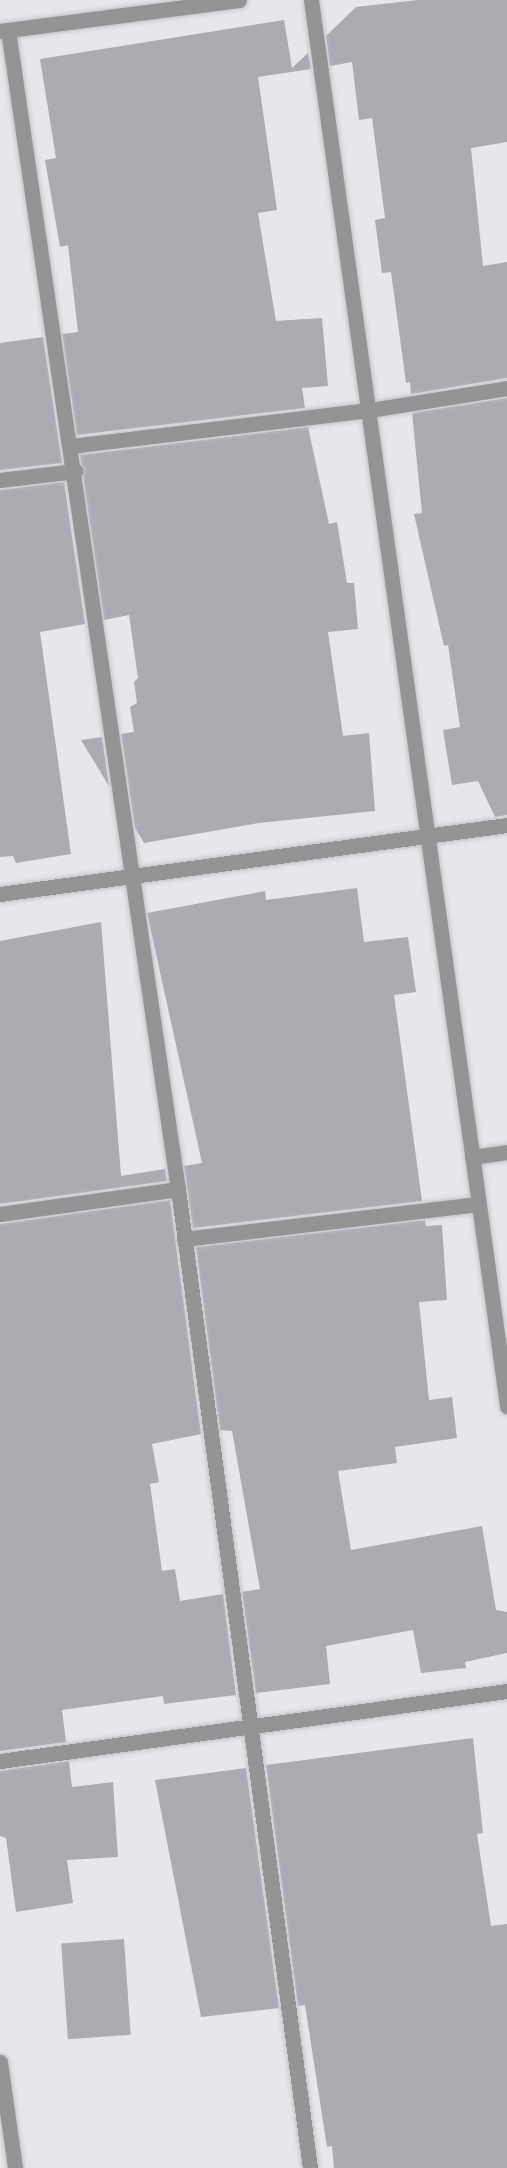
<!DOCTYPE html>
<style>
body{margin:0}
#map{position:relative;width:507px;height:2168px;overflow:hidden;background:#e6e6eb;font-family:"Exo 2",sans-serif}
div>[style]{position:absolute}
.building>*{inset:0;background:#abacb1;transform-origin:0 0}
.roads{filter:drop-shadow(0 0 2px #c3c3c8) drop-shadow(0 0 2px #c3c3c8)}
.minor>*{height:15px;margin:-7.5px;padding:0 7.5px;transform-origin:7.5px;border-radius:7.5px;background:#959393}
span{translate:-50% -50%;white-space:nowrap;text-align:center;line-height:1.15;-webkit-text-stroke:4.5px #fff;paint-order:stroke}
</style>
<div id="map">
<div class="building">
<div style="clip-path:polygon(418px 0,507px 0,507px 142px,471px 148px,483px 266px,507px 262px,507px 378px,411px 394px,410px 382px,406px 383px,391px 272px,382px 273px,375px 220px,385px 218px,372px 118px,359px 120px,352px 62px,330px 66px,326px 36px,356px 7px)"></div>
<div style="clip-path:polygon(284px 20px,292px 68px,308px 53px,311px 69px,258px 77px,277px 210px,258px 213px,276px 321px,322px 318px,328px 386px,302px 388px,305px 408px,77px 435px,62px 334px,78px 332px,68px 245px,60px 247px,45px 160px,56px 158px,40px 59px)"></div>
<div style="clip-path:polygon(43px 337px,62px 463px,0 470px,0 343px)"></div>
<div style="clip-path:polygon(507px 398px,507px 815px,495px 817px,478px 781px,452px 785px,443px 730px,460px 727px,448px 645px,444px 646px,414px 514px,422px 513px,412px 413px)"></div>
<div style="clip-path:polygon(308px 427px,329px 524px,337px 522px,347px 583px,354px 583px,358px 629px,328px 632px,343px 736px,369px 733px,375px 811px,259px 823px,144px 843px,135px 828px,121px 734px,134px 732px,130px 707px,137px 703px,134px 682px,138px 678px,129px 615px,104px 620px,80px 455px)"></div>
<div style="clip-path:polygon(64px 482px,85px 624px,40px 632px,71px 854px,16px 863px,13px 856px,0 857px,0 490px)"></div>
<div style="clip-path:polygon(102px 737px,109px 786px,81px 740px)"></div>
<div style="clip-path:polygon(357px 888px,364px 942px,408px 937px,416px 992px,394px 995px,422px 1201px,193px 1228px,184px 1166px,202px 1163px,147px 913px,265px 891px,266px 900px)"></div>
<div style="clip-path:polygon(101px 922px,121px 1176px,165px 1169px,167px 1181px,0 1204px,0 941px)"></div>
<div style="clip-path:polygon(170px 1200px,201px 1434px,152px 1444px,159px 1482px,150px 1484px,162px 1571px,175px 1569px,180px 1601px,223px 1594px,236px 1695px,164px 1704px,163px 1696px,62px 1710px,66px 1742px,0 1751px,0 1224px)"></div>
<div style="clip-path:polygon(425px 1220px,426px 1226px,442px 1225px,447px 1300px,419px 1302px,429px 1400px,452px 1397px,457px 1438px,395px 1447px,397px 1463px,338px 1471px,351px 1550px,482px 1526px,496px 1610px,507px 1612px,507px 1653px,465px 1662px,466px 1668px,421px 1673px,413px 1630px,326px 1646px,330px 1684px,256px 1693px,242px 1592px,260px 1589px,232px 1431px,220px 1430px,196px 1247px)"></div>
<div style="clip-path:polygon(473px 1738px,483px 1833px,477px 1834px,491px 1926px,507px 1924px,507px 2168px,334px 2168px,332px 2146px,327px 2147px,305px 2005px,298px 2006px,266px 1765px)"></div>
<div style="clip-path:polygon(69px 1761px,72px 1787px,113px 1782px,118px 1857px,67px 1860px,73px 1903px,16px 1912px,6px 1838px,0 1836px,0 1771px)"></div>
<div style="clip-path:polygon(246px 1768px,279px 2008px,201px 2017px,155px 1780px)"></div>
<div style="left:124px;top:1939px;width:96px;height:63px;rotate:86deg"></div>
</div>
<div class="roads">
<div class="minor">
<div style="left:311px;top:0;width:1420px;rotate:82.06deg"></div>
<div style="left:8px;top:30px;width:1171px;rotate:81.66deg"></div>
<div style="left:178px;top:1189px;width:988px;rotate:82.32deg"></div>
<div style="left:0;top:31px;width:241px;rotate:-7.4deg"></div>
<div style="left:71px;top:446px;width:301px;rotate:-6.9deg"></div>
<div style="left:370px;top:410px;width:139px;rotate:-9.1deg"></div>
<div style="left:0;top:480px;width:76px;rotate:-6.8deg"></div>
<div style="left:0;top:894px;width:512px;rotate:-7.75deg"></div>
<div style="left:472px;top:1157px;width:35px;rotate:-8deg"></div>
<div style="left:0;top:1214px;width:180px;rotate:-8deg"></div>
<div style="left:184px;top:1239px;width:296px;rotate:-6.8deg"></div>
<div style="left:0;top:1761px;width:512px;rotate:-7.86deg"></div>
<div style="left:0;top:2062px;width:107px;rotate:81.9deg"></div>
</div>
</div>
</div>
